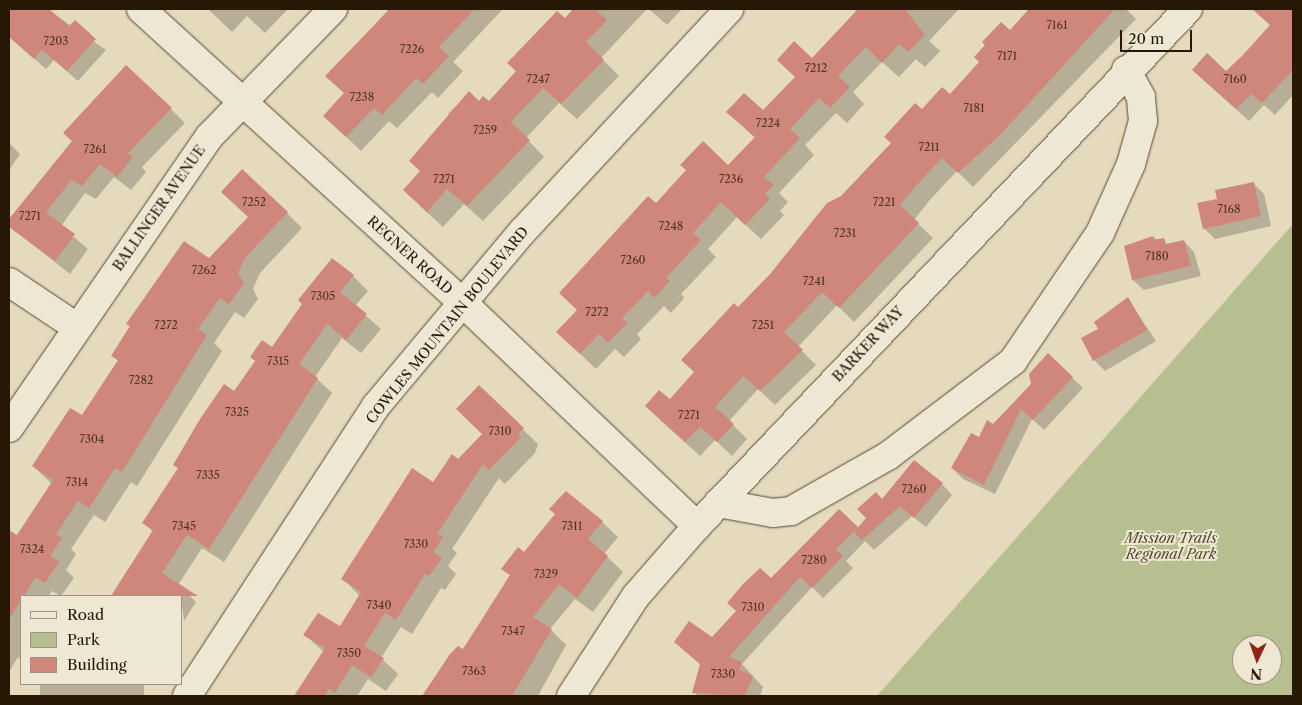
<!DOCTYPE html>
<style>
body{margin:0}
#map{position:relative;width:1302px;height:705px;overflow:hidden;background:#e5dabd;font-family:"Libre Caslon Text",serif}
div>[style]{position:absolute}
.green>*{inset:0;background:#b7be8f}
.shadow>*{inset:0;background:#0003;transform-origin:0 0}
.building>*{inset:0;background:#cf877b}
.roads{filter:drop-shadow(0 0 1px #564833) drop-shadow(0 0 1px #564833)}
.minor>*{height:28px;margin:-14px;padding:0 14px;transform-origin:14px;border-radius:14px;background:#eee7d4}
span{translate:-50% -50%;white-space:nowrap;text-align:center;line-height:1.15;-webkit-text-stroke:4px #eee7d4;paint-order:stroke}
.number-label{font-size:11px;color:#513422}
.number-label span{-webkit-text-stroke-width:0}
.street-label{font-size:14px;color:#271805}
.park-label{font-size:14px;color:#524a2e;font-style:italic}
.frame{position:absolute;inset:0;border:10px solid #271805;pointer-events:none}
.legend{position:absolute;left:20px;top:595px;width:162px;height:90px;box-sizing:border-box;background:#eee7d4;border:1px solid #9e9481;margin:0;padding:6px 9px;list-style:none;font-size:15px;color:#271805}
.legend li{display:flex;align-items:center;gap:10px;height:25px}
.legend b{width:25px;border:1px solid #9e9481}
.north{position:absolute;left:1232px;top:635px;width:50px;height:50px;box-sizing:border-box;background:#eee7d4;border:1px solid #9e9481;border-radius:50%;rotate:183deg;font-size:14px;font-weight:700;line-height:20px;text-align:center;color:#271805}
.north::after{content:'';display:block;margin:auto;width:18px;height:22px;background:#8f2418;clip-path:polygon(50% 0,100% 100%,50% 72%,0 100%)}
.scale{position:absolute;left:1120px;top:30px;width:72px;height:22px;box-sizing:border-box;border:2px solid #271805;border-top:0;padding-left:6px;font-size:15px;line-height:18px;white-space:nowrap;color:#271805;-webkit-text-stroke:4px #eee7d4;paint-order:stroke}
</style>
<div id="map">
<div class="green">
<div style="clip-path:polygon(evenodd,1293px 224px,1293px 696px,877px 696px,1293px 224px,1242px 645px,1272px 645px,1272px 675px,1242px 675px,1242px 645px)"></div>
</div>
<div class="shadow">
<div style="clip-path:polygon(9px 9px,47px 9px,106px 50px,78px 81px,54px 60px,46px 69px,29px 54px,26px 35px,9px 19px)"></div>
<div style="clip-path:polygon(208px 9px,286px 9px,287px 10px,265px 33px,247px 16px,232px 32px)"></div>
<div style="clip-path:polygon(389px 9px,503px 9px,453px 62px,463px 71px,438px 98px,432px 92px,397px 128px,389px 121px,361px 151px,339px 130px,345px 94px,327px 76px)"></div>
<div style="clip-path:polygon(574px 9px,647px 9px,601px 58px,619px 76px,577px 119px,559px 103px,526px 138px,544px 157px,483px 221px,464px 204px,443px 227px,420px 206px,422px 172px,452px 117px,448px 114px,469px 93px,479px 102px,489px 103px)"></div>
<div style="clip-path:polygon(649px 9px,682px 9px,667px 25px)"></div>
<div style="clip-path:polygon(853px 9px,959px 9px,929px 41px,940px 51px,925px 67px,916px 59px,899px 77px,882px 62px,853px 92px,864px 104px,847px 123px,836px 113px,805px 145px,814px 155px,779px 193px,788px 202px,780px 211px,784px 215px,761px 239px,737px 217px,708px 249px,716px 257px,681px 294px,684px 298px,671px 313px,664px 306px,637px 334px,641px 339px,624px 357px,615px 349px,596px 369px,574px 348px,578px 311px,656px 205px,729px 166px,755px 138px,728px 112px,763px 112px,857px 12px)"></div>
<div style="clip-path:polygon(1030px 9px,1126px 9px,1136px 19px,973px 187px,957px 171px,929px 201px,914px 220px,933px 238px,854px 322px,837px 305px,798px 347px,816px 365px,775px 405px,758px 389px,729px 421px,747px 439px,732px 456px,715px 440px,700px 456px,660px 420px,670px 401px,696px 373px,738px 309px,922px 111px,950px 96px)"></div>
<div style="clip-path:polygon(1255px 9px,1293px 9px,1293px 95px,1275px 115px,1264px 105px,1249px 121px,1206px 82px,1226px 73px,1271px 26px)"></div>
<div style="clip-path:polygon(171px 109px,185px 123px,142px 167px,146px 172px,131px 190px,114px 177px,96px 199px,85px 193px,61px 226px,88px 249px,70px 274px,9px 226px,73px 142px,64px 133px)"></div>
<div style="clip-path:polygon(9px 143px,20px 154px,9px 170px)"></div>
<div style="clip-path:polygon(1253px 183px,1264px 194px,1271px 226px,1215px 239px,1204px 228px,1219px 200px)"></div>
<div style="clip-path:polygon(287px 213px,302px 228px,260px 273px,253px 289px,258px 299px,244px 318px,235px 312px,214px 343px,222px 351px,137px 486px,131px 482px,105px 522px,94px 515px,71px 549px,76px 554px,66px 570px,74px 578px,61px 596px,52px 591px,49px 596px,21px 596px,21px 660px,18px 657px,9px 672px,9px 531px,18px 537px,52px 484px,33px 466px,82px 417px,118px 361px,113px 356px,131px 327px,127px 323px,209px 260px)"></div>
<div style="clip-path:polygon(1153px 237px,1169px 245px,1184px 241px,1194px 252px,1201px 276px,1144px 290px,1133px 280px)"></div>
<div style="clip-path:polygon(353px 276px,368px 291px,355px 306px,381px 329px,361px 353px,342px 338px,315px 377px,332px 393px,224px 562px,202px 548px,178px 585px,196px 602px,184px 621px,181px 596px,113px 596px,153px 532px,144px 523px,179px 469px,174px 465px,273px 348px)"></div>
<div style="clip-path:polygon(1128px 299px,1156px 341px,1105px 371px,1094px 360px,1099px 329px)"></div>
<div style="clip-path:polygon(1048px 355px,1083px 388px,1044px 430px,1032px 419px,995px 494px,963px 479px,952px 468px,1032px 384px)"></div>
<div style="clip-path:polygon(479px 387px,538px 444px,535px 453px,505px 484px,499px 478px,452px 549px,457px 553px,448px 566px,456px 574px,445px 590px,441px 588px,412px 634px,401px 627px,381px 658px,398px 674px,386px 691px,368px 679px,357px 696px,296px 696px,324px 652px,305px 635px,340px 628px,360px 596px,343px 579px,484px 434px)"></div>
<div style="clip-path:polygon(942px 484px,952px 495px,926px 527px,912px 516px,874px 550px,865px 541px,846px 561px,853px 568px,823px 598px,812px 587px,742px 664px,763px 687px,760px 696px,698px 696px,694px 692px,701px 665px,675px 642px,713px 639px,839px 511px,859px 529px,882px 500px)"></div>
<div style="clip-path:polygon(602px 522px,618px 537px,604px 554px,623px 572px,593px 612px,575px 599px,550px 629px,566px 645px,538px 696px,424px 696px,451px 655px,464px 651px,511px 576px,503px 569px,524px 554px)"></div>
<div style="left:40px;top:684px;width:104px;height:13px"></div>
</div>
<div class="building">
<div style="clip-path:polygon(9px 9px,49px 9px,69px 26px,75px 20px,96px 39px,67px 71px,42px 50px,34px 59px,9px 37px)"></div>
<div style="clip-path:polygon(390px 9px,475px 9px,439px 47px,449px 56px,423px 84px,416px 78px,382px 115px,374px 108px,346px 137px,323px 116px,344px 93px,325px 76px)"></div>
<div style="clip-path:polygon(573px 9px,595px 9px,607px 20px,586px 42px,604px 60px,561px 104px,543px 88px,511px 122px,530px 140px,467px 206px,447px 189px,427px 212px,403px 190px,420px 171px,409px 161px,469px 91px,479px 101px,483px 96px,489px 101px,516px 71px,507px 63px,557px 11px,565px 18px)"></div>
<div style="clip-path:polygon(858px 9px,905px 9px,925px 35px,908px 52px,899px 44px,882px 63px,866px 47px,838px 76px,850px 87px,830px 108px,819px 98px,790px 129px,800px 138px,764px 177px,774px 185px,765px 194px,770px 199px,745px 225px,721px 202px,693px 233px,701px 240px,666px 278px,670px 281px,654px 298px,648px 291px,622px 318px,627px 323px,608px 343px,599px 334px,580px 354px,556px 332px,577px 310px,559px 293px,648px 196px,656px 203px,686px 170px,680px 165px,703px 141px,728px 165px,755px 137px,726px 112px,744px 93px,763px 110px,795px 77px,777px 60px,794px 41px,812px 58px)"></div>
<div style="clip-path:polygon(1029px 9px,1115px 9px,1000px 135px,958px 173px,942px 158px,915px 187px,900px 205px,919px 223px,839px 308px,822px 292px,784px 332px,803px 350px,760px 391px,743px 376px,715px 407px,734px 424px,717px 442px,700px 427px,685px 442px,645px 406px,659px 390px,670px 399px,694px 372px,681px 360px,734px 303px,738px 307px,771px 273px,827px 203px,841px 196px,891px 143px,884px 137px,915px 103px,922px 109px,942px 87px,950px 94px,979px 62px,974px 57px,985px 45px,982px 42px,1001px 22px,1010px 30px)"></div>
<div style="clip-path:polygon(1252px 9px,1293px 9px,1293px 70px,1262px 103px,1251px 94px,1236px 109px,1192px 70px,1207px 53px,1226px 71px,1243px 55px,1270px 25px)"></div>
<div style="clip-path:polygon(126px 65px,172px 108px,128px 153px,133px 157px,117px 177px,100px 164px,82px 186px,71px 180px,46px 213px,75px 234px,55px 261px,9px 227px,9px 219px,72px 141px,63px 133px)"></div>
<div style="clip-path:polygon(242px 169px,288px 212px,245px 258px,238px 273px,244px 283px,229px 304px,220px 298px,198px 329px,207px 335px,122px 472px,115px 468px,89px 508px,78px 501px,56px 534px,62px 538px,50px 556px,59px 562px,45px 583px,36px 577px,9px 619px,9px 530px,17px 535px,53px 480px,32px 466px,70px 408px,82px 415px,118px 360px,111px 356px,130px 326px,126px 324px,184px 241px,209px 258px,248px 217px,221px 192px)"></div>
<div style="clip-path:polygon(1254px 182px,1261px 216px,1203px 229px,1197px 203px,1217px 199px,1215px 190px)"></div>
<div style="clip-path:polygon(1153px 236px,1154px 240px,1164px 238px,1166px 244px,1184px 240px,1191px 266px,1132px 280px,1124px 246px)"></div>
<div style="clip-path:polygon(332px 258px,354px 275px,340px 292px,367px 314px,346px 340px,327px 324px,299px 364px,318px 378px,209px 549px,187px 535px,162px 573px,198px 596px,111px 596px,153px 530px,142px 523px,178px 468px,173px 465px,200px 419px,224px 384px,234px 391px,255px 361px,250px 357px,262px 340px,272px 347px,302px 304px,298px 300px)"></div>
<div style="clip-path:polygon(1128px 297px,1147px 330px,1093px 361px,1081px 338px,1098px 329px,1094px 322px)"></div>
<div style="clip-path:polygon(1048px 353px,1073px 377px,1033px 420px,1021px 409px,984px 485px,951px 468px,971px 433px,979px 437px,987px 420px,993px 424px,1031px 384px,1029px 374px)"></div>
<div style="clip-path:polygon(479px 385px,524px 428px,518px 434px,521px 437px,489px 470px,483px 464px,437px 534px,443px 537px,433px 552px,442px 558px,429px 576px,425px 574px,396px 620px,385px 613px,364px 646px,384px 658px,371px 677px,352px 665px,335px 693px,329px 689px,324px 696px,294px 696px,325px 648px,303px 635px,318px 613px,340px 626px,361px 592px,341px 579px,412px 468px,433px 482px,452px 454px,458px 459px,482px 434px,456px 409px)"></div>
<div style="clip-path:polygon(914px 460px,943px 483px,914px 518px,900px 506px,862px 540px,854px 532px,866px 518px,857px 509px,876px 492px,882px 499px)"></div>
<div style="clip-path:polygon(566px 491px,603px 521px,588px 539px,608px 556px,577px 598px,559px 584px,533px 617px,552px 629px,512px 696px,422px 696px,450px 654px,458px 646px,463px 649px,510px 575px,501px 569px,518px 547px,524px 552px,555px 514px,549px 509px)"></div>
<div style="clip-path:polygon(839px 509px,858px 527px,836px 549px,843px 556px,812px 588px,800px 577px,729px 657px,742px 662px,739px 670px,753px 676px,745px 696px,692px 693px,700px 664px,674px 642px,689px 621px,712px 637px,736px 611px,727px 603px,743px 584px,760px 568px,771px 578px)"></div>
</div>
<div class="roads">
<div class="minor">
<div style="left:141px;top:9px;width:435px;rotate:42.4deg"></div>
<div style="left:462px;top:302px;width:325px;rotate:43.6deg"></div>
<div style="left:9px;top:282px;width:79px;rotate:33.7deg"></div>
<div style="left:9px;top:428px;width:354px;rotate:-55.5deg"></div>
<div style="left:210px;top:136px;width:177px;rotate:-45.9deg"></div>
<div style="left:718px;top:503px;width:56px;rotate:10.3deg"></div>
<div style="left:773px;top:513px;width:18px;rotate:-6deg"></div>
<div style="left:791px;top:511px;width:112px;rotate:-29.6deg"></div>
<div style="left:888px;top:456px;width:157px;rotate:-37.2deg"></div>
<div style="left:1013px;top:361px;width:155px;rotate:-55.8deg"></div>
<div style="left:1100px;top:233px;width:76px;rotate:-65.8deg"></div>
<div style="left:1131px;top:164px;width:45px;rotate:-74.4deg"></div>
<div style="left:1143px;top:121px;width:24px;rotate:-95deg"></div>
<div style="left:1141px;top:97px;width:31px;rotate:-119deg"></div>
<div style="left:187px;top:696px;width:346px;rotate:-56.9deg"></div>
<div style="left:376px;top:406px;width:229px;rotate:-50deg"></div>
<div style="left:523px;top:231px;width:303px;rotate:-47.1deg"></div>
<div style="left:571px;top:696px;width:119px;rotate:-57deg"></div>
<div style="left:636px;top:596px;width:93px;rotate:-48.9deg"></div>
<div style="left:697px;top:526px;width:713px;rotate:-46.48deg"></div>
</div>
</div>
<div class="number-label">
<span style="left:1057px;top:25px">7161</span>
<span style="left:56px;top:41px">7203</span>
<span style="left:412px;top:49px">7226</span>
<span style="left:1007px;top:56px">7171</span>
<span style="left:816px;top:68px">7212</span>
<span style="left:538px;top:79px">7247</span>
<span style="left:1235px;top:79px">7160</span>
<span style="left:362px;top:97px">7238</span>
<span style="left:974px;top:108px">7181</span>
<span style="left:768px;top:123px">7224</span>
<span style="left:485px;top:130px">7259</span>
<span style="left:929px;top:147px">7211</span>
<span style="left:95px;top:149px">7261</span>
<span style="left:444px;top:179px">7271</span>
<span style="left:731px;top:179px">7236</span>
<span style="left:254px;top:202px">7252</span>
<span style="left:884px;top:202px">7221</span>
<span style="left:1229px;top:209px">7168</span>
<span style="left:30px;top:216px">7271</span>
<span style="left:671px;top:226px">7248</span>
<span style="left:845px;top:233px">7231</span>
<span style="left:1157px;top:256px">7180</span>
<span style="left:633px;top:260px">7260</span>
<span style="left:204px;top:270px">7262</span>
<span style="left:814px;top:281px">7241</span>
<span style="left:323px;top:296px">7305</span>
<span style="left:597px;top:312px">7272</span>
<span style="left:166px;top:325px">7272</span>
<span style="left:763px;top:325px">7251</span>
<span style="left:278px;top:361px">7315</span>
<span style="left:141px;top:380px">7282</span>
<span style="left:237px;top:412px">7325</span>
<span style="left:689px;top:415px">7271</span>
<span style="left:500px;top:431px">7310</span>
<span style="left:92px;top:439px">7304</span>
<span style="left:208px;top:475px">7335</span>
<span style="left:77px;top:482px">7314</span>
<span style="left:914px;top:489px">7260</span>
<span style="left:184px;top:526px">7345</span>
<span style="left:572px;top:526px">7311</span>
<span style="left:416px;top:544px">7330</span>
<span style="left:32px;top:549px">7324</span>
<span style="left:814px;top:560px">7280</span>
<span style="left:546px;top:574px">7329</span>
<span style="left:379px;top:605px">7340</span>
<span style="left:753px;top:607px">7310</span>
<span style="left:513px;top:631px">7347</span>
<span style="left:349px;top:653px">7350</span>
<span style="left:474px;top:671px">7363</span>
<span style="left:723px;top:674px">7330</span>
</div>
<div class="street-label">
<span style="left:159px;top:208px;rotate:-55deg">BALLINGER AVENUE</span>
<span style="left:410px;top:255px;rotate:42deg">REGNER ROAD</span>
<span style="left:447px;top:325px;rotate:-51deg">COWLES MOUNTAIN BOULEVARD</span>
<span style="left:868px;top:344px;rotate:-47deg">BARKER WAY</span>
</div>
<div class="park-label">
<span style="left:1171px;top:546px">Mission Trails<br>Regional Park</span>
</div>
<div class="frame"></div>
<ul class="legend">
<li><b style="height:6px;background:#eee7d4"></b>Road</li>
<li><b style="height:14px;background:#b7be8f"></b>Park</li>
<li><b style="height:14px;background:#cf877b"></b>Building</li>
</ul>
<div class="north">N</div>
<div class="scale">20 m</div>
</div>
